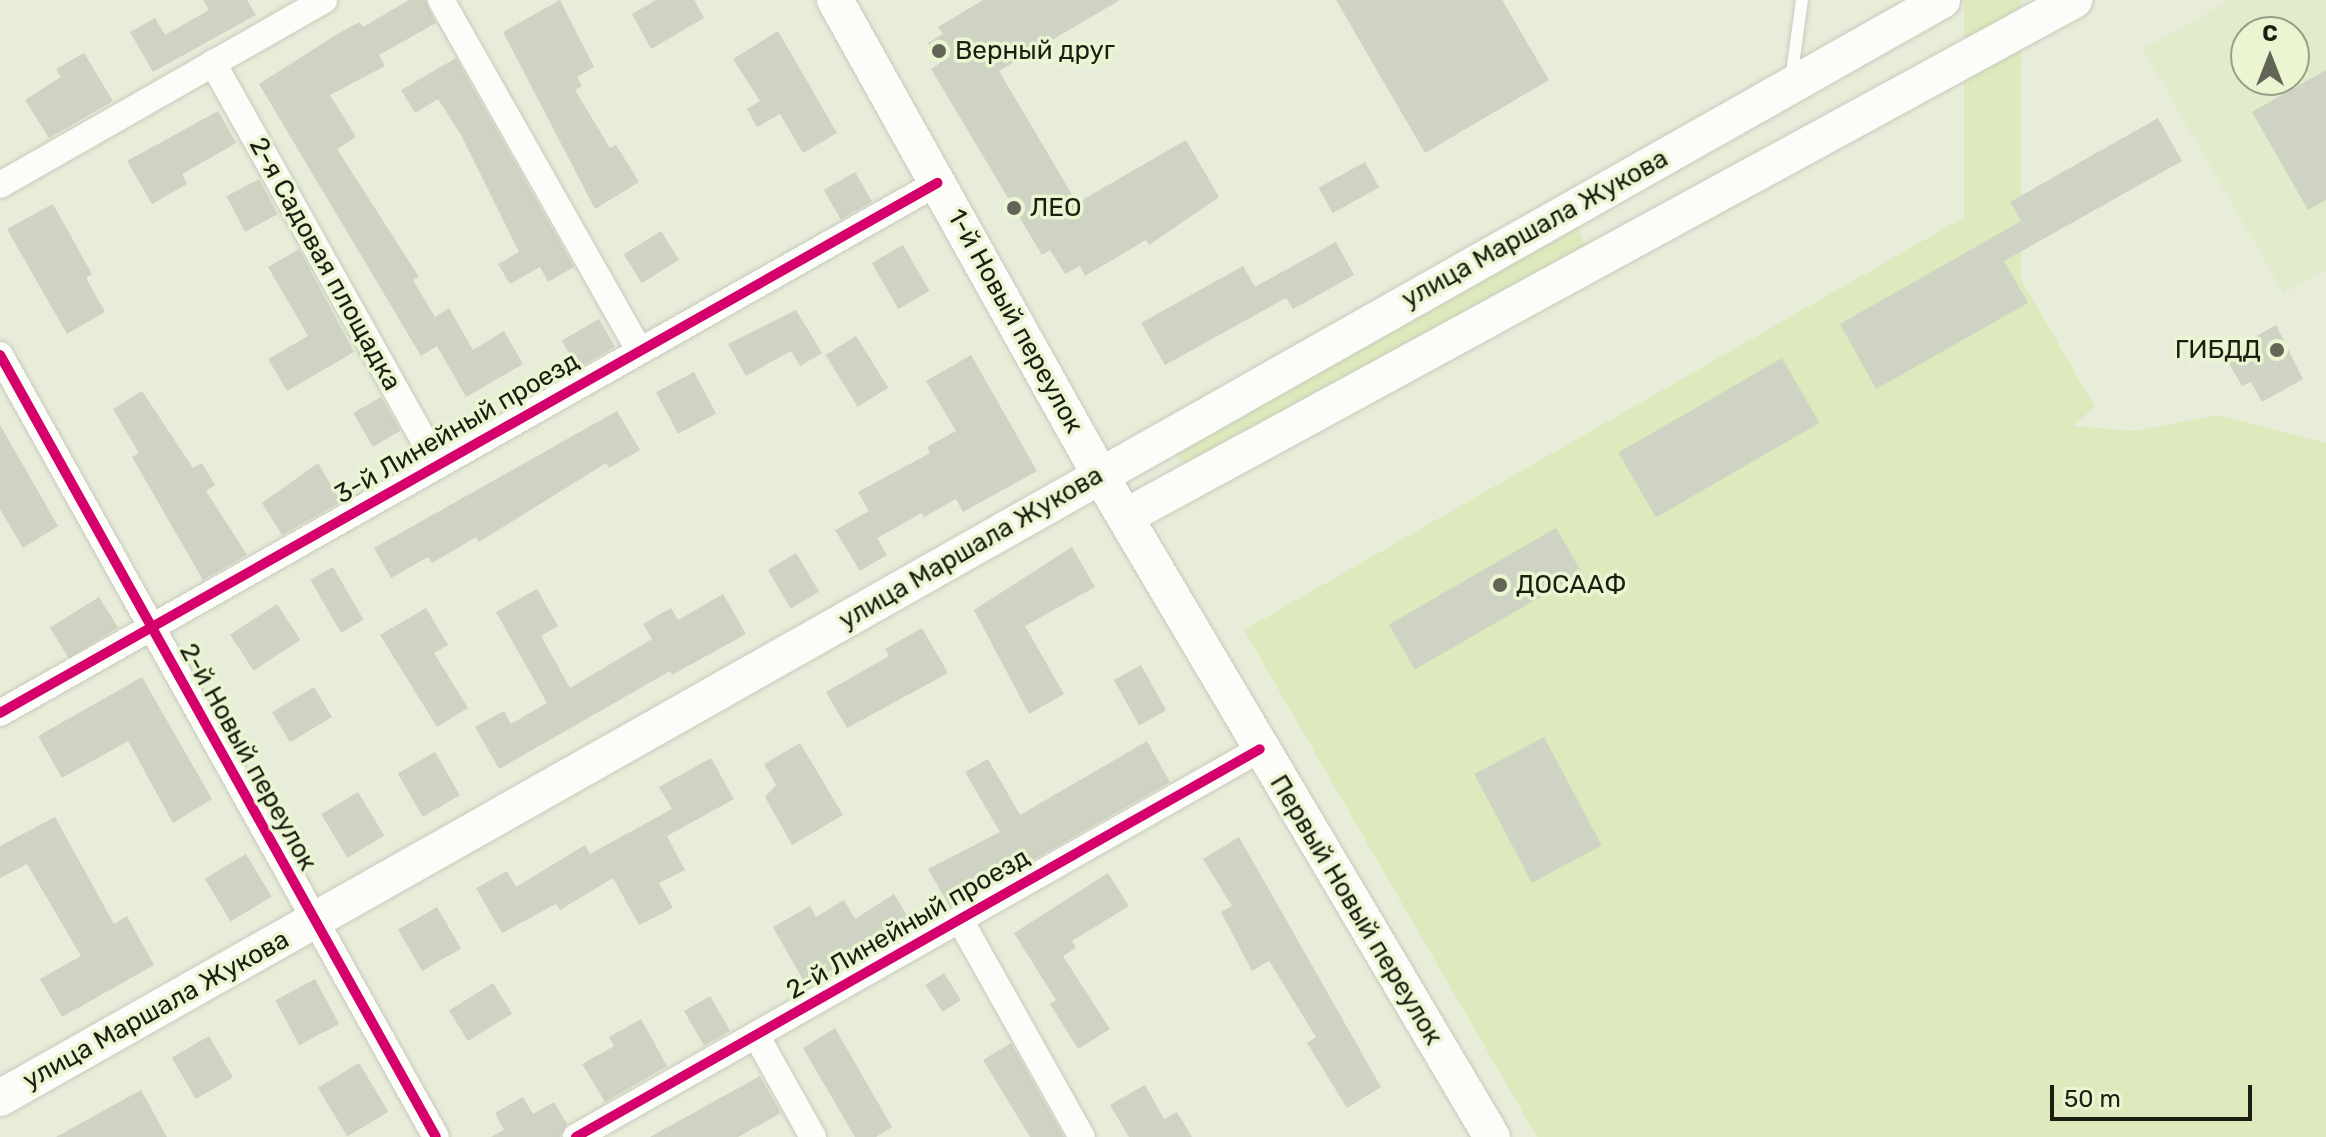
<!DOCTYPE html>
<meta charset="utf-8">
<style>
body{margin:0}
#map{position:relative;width:2326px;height:1137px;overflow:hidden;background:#e8edda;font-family:Rubik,sans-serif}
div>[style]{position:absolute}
.built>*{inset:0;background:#e2ebcb}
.green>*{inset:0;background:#deeabd;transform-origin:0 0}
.building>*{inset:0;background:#ced3c3;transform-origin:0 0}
.roads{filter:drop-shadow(0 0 2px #c6cbbc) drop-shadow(0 0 2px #c6cbbc)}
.lane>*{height:12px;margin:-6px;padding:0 6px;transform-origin:6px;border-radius:6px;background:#fcfcf9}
.street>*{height:26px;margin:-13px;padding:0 13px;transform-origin:13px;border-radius:13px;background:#fcfcf9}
.secondary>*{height:36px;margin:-18px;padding:0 18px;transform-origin:18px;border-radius:18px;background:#fcfcf9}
.cycleway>*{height:10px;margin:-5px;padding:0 5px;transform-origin:5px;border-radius:5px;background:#d6006c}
.dots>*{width:22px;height:22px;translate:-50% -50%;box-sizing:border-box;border:4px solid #ebf5d2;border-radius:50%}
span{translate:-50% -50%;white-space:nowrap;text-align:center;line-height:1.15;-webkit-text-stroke:7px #ebf5d2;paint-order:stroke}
.poi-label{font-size:26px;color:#1b1e11}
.left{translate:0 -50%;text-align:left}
.right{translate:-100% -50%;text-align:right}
.street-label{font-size:26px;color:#1b1e11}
.north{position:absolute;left:2230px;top:16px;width:80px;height:80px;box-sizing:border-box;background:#ebf5d2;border:2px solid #989f85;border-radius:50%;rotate:0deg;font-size:22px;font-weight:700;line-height:32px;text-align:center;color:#1b1e11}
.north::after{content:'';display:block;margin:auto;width:28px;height:36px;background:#636657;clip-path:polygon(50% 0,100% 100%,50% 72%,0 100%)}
.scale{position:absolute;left:2050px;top:1085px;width:202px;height:36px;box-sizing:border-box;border:4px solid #1b1e11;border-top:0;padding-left:10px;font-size:24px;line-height:28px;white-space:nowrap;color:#1b1e11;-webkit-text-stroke:6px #ebf5d2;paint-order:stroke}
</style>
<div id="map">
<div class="built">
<div style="clip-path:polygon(evenodd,2230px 0,2326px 0,2326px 270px,2284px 294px,2143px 49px,2230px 0,2246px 32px,2294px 32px,2294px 80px,2246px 80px,2246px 32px)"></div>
</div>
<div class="green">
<div style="left:1964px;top:0;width:57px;height:397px"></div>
<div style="clip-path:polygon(1980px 208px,2095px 407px,2073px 426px,2135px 431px,2218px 415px,2326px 443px,2326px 1137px,1537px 1137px,1244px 630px)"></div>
<div style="clip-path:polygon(1573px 219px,1587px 249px,1187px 471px,1173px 448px)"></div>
</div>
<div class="building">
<div style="clip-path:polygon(203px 0,247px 0,256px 15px,153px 72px,130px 32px,155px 18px,165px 35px,209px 10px)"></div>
<div style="clip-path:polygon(409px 0,425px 0,436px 23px,379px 55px,385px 66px,330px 95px,356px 137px,337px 149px,419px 277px,413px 280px,435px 317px,449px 308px,473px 350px,504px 331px,523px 364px,466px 397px,437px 346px,421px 356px,259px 84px,339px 33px,360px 22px,363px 27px)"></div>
<div style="clip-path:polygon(560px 0,594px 67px,577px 77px,582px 86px,575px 90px,610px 148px,616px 145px,639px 182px,595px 209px,503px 32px)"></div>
<div style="clip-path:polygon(656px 0,694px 0,704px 18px,651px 49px,632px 14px)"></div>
<div style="clip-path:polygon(983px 0,1120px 0,999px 71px,1077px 203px,1186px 140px,1219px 197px,1149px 245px,1146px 240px,1085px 276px,1080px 266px,1065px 274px,1050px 250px,1042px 255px,931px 69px,940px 63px,928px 43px,943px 34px,938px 27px)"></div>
<div style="clip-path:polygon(1336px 0,1502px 0,1549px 80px,1425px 153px)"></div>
<div style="clip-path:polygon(778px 31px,837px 133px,803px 153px,780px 114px,757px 127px,747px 109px,760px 101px,733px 59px)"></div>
<div style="clip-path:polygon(84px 53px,113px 101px,49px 138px,25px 100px,61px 77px,56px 69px)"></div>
<div style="clip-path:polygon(456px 58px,574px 267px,548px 282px,540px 267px,510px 284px,498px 264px,519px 252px,461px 135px,438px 99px,415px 113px,401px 90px)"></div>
<div style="clip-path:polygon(2326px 70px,2326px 200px,2308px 210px,2252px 112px)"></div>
<div style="clip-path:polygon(218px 111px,236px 143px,182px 174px,187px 184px,152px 204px,127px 161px)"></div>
<div style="clip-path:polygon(2158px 118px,2182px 161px,2004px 261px,2028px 303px,1876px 389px,1840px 324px,2021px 221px,2010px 202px)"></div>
<div style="left:1365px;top:162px;width:29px;height:53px;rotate:61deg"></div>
<div style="left:855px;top:172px;width:34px;height:36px;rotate:60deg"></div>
<div style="left:259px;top:179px;width:40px;height:37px;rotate:62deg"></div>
<div style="clip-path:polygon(53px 204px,92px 274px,86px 278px,105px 312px,67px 334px,7px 229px)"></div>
<div style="left:661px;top:231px;width:34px;height:44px;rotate:58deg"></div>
<div style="clip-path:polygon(1336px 242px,1354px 275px,1293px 309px,1286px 298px,1165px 365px,1141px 323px,1243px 266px,1255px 287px)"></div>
<div style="left:903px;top:245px;width:53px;height:36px;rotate:60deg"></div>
<div style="clip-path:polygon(299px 249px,354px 352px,287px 391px,268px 359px,308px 336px,268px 267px)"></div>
<div style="clip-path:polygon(796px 310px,822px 353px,800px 366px,791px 351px,746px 376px,728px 344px)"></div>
<div style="left:599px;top:319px;width:32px;height:43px;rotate:60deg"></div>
<div style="clip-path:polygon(2276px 325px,2303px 379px,2262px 402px,2251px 382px,2242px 386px,2224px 355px)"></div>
<div style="left:856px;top:336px;width:61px;height:36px;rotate:58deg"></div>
<div style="clip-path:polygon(971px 355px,1037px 471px,963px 512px,956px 499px,924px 517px,922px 513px,877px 538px,887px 555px,860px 571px,835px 530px,869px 511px,858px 492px,930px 453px,927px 447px,956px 431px,926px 381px)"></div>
<div style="left:1782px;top:358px;width:75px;height:189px;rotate:60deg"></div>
<div style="left:694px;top:372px;width:47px;height:43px;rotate:62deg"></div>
<div style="clip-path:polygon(142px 391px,193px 468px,202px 463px,215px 485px,206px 491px,247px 555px,203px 580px,132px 457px,139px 453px,113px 409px)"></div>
<div style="left:381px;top:397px;width:39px;height:32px;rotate:60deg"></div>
<div style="clip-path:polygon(617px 411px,640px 450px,609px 468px,606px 463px,479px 542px,476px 537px,432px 563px,428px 557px,391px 578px,374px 548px)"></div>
<div style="clip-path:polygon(0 425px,58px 526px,23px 548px,0 509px)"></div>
<div style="clip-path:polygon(318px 463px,341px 502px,282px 535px,262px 503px)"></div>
<div style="left:1556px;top:528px;width:52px;height:193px;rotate:60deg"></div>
<div style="clip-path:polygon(1072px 547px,1095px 587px,1025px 626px,1064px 694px,1029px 714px,974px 610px)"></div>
<div style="left:796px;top:553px;width:45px;height:33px;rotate:59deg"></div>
<div style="left:333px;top:567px;width:61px;height:26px;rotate:60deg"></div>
<div style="clip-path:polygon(537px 589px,558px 626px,541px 636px,570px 688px,652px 639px,643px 624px,671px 608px,678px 620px,723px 594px,746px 634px,672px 675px,670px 671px,499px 769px,475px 727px,504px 711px,511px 724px,547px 703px,496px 612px)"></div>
<div style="left:99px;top:597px;width:36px;height:58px;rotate:58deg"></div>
<div style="left:277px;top:604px;width:43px;height:56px;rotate:57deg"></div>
<div style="clip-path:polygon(426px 608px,448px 645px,434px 653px,468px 708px,437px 727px,380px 635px)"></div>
<div style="clip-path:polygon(922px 628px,948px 673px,847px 728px,826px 692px,889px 656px,885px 649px)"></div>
<div style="left:1141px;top:665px;width:52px;height:31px;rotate:61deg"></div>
<div style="clip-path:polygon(142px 677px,212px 799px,173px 823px,128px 741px,62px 778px,38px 736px)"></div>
<div style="left:314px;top:687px;width:35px;height:49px;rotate:59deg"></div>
<div style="left:1544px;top:737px;width:123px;height:79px;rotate:62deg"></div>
<div style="clip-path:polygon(1147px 741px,1170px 782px,950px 907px,928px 869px,1000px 832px,965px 772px,988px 759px,1020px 815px)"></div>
<div style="clip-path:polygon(800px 743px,843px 815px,792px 845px,765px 797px,776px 785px,764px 764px)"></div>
<div style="left:435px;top:752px;width:50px;height:43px;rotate:60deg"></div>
<div style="clip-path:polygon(711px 758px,734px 799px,667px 836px,685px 870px,659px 883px,673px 908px,639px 925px,613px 878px,560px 910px,556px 904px,502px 933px,476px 888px,507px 871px,516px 887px,585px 845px,590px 854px,672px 809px,659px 787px)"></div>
<div style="left:358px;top:792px;width:51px;height:43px;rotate:59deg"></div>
<div style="clip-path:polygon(55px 817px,114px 924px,127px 916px,154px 965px,62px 1017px,40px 979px,81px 956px,27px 864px,0 878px,0 846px)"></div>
<div style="clip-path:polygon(1239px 837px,1381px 1087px,1347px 1108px,1307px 1043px,1316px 1037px,1269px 961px,1252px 971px,1221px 912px,1232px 906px,1203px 859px)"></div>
<div style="left:246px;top:854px;width:50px;height:48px;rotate:59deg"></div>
<div style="clip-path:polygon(1108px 873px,1129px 906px,1072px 941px,1076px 948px,1063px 956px,1110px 1029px,1078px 1049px,1050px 1004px,1056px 1000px,1014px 933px)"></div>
<div style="clip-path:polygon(894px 894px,914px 927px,883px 944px,879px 937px,807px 987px,773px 927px,810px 906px,816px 917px,844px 900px,855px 919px)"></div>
<div style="left:437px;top:907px;width:48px;height:45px;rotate:60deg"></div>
<div style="left:944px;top:973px;width:32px;height:22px;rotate:58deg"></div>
<div style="left:315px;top:979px;width:51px;height:45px;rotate:62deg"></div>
<div style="left:493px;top:983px;width:36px;height:52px;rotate:58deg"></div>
<div style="left:710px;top:996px;width:40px;height:30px;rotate:60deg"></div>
<div style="clip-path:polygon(641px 1019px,667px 1066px,605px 1102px,582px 1064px,614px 1046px,609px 1037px)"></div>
<div style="clip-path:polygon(835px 1028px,892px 1127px,876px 1137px,855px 1137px,803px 1048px)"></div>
<div style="left:209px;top:1036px;width:48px;height:43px;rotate:60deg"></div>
<div style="clip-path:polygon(1011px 1043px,1064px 1137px,1030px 1137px,983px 1060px)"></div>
<div style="left:359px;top:1063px;width:57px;height:48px;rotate:59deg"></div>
<div style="clip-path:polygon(760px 1076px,781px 1113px,738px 1137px,650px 1137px)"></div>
<div style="clip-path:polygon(1145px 1085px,1164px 1119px,1177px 1112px,1192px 1137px,1129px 1137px,1110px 1105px)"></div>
<div style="clip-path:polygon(141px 1090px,167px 1137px,56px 1137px)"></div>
<div style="clip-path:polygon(523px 1097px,533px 1114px,554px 1102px,567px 1124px,560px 1137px,491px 1137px,504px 1130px,495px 1113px)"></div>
</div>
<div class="roads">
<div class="lane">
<div style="left:1791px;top:80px;width:81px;rotate:-82.2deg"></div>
</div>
<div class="street">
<div style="left:441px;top:0;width:402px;rotate:60.5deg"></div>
<div style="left:213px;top:63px;width:461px;rotate:60.8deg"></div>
<div style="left:0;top:185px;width:373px;rotate:-29.7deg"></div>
<div style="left:0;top:355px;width:895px;rotate:60.86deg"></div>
<div style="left:0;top:713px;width:1077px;rotate:-29.49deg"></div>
<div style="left:960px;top:920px;width:249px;rotate:60.7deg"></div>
<div style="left:756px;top:1035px;width:117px;rotate:60.8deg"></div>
<div style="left:576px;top:1137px;width:786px;rotate:-29.56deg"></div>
</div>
<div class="secondary">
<div style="left:835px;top:0;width:544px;rotate:60.84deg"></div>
<div style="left:1100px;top:475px;width:769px;rotate:59.37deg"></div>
<div style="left:1125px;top:517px;width:1081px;rotate:-28.58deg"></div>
<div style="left:0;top:1098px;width:2231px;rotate:-29.48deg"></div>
</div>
</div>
<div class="cycleway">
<div style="left:0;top:355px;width:895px;rotate:60.86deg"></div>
<div style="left:0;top:713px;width:1077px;rotate:-29.49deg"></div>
<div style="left:576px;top:1137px;width:786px;rotate:-29.56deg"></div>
</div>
<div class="dots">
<div style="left:939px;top:51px;background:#636657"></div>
<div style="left:1014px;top:208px;background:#636657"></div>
<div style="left:2277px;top:350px;background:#636657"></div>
<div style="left:1500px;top:585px;background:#636657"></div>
</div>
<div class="poi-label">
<span class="left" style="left:955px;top:51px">Верный друг</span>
<span class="left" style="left:1030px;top:208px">ЛЕО</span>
<span class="right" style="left:2261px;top:350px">ГИБДД</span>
<span class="left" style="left:1516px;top:585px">ДОСААФ</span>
</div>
<div class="street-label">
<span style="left:1535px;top:229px;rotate:-29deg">улица Маршала Жукова</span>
<span style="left:325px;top:264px;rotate:61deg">2-я Cадовая площадка</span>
<span style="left:1015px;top:321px;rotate:61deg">1-й Новый переулок</span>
<span style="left:457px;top:428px;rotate:-30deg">3-й Линейный проезд</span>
<span style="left:971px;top:548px;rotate:-30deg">улица Маршала Жукова</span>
<span style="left:248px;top:757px;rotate:61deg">2-й Новый переулок</span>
<span style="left:1356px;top:910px;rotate:59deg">Первый Новый переулок</span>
<span style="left:908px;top:924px;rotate:-30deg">2-й Линейный проезд</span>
<span style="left:156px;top:1010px;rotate:-29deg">улица Маршала Жукова</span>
</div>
<div class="north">С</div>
<div class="scale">50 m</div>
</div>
